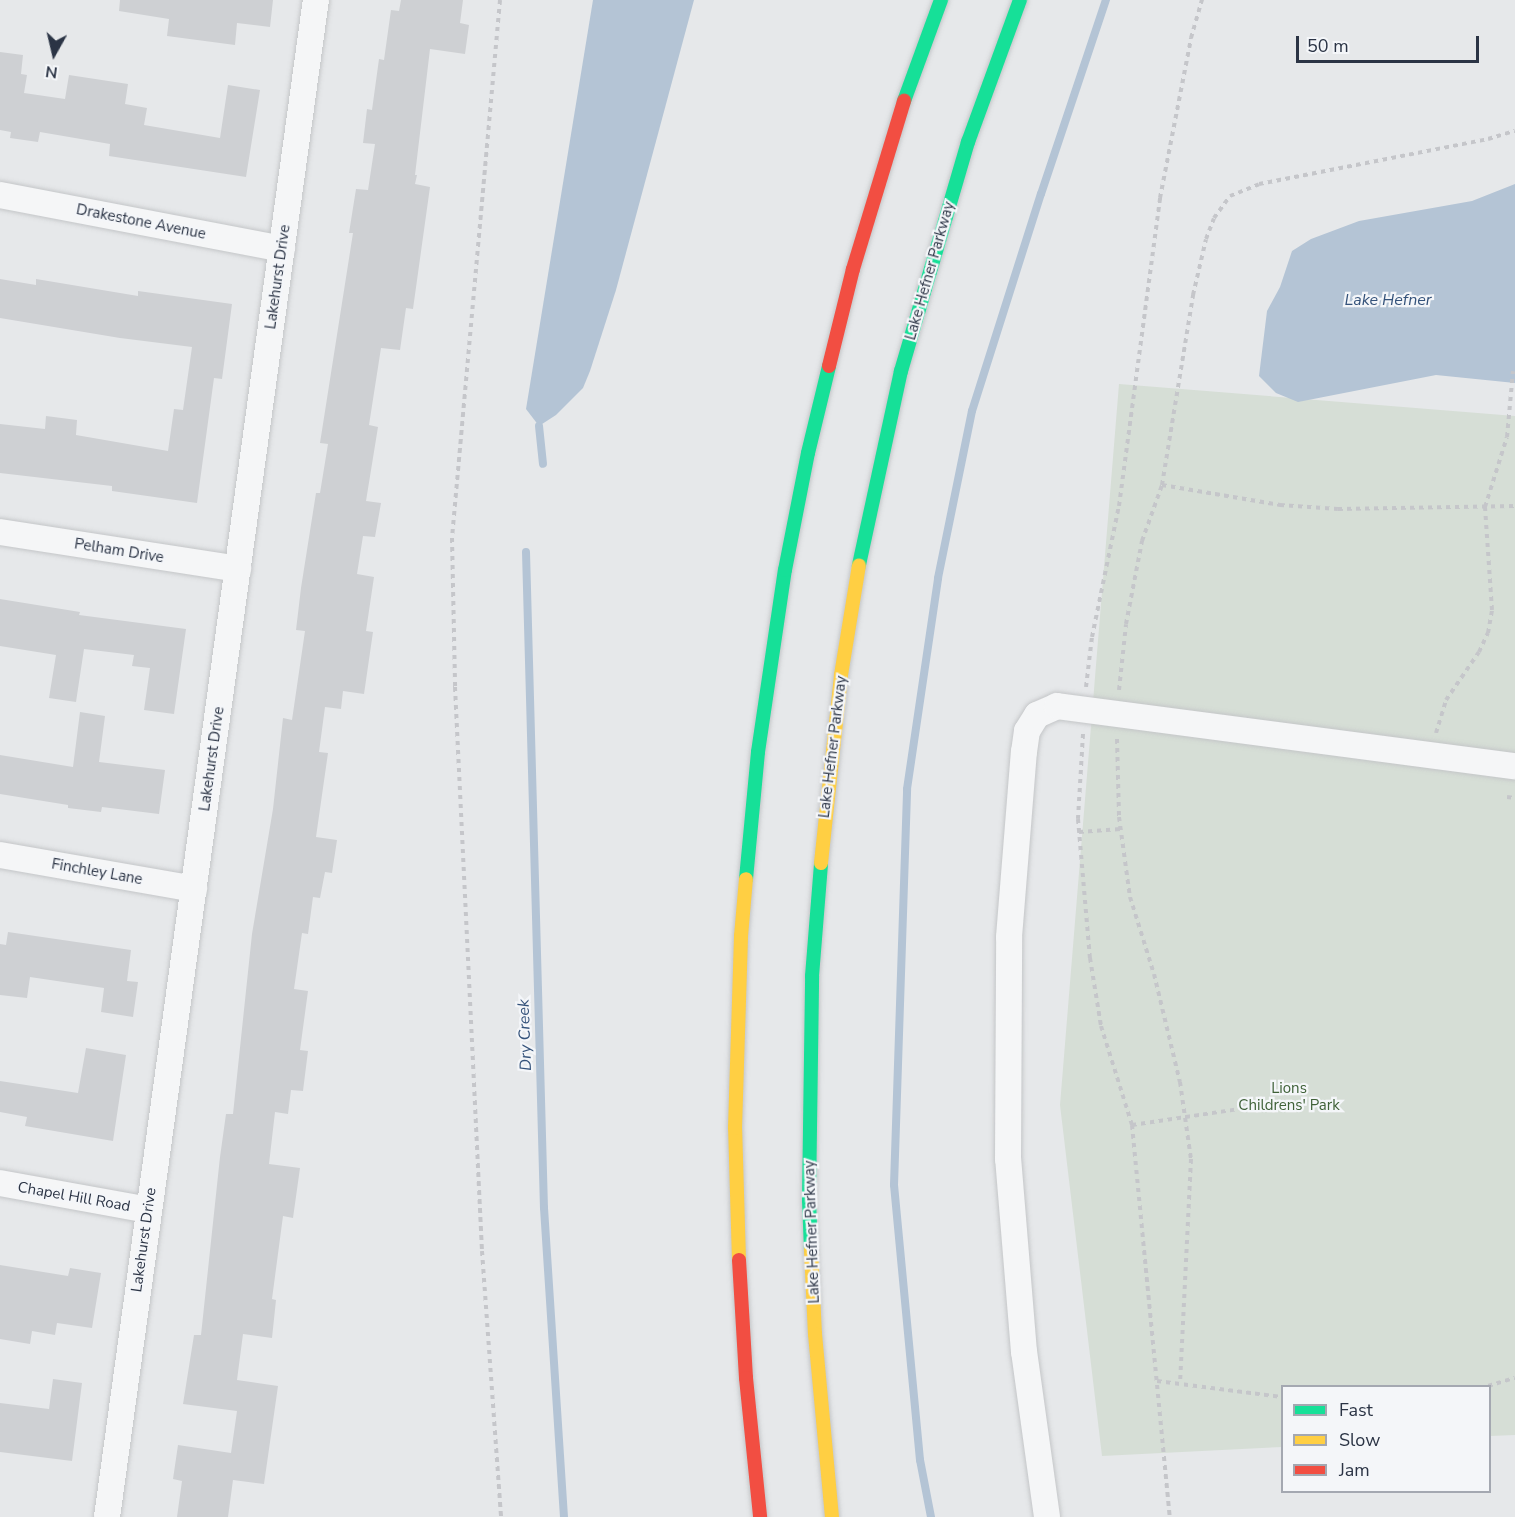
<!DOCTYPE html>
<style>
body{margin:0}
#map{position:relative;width:1515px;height:1517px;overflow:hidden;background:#e6e8ea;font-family:"Nunito Sans",sans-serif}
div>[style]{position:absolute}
.green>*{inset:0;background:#d6ded6}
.water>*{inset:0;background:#b4c4d5}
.stream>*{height:8px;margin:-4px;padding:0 4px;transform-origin:4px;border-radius:4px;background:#b4c4d5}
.building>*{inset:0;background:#ced0d3}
.path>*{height:4px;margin-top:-2px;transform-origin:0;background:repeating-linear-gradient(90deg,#c5c6ca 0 4.5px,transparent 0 9px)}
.roads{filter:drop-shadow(0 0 2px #c4c6c8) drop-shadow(0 0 2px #c4c6c8)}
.street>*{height:26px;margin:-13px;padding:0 13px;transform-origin:13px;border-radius:13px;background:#f5f6f7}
.fast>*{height:14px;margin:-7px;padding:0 7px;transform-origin:7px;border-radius:7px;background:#16e098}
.slow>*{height:14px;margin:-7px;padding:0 7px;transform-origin:7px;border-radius:7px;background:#ffcf43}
.jam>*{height:14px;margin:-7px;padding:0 7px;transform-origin:7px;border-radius:7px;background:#f24e42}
span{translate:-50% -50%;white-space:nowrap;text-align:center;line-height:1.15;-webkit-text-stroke:4.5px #f4f6f9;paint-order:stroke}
.street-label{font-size:15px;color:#2b3445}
.park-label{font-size:15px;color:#3f6138}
.water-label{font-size:16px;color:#34527a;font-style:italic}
.legend{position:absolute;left:1281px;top:1385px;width:210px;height:108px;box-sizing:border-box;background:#f4f6f9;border:2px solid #a4a8b1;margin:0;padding:8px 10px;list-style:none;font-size:18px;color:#2b3445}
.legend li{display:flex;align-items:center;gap:12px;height:30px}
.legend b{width:30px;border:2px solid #a4a8b1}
.north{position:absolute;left:24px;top:24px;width:60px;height:60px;-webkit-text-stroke:4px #f4f6f9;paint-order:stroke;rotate:188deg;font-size:16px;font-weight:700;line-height:24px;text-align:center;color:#2b3445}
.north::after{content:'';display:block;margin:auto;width:21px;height:27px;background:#2b3445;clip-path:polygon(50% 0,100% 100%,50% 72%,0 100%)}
.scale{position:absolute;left:1296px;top:36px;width:183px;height:27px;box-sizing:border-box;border:3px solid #2b3445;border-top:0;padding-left:8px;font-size:18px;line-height:21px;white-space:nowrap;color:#2b3445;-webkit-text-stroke:4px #f4f6f9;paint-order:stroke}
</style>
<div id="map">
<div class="green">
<div style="clip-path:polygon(1119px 384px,1515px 416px,1515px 1435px,1490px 1436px,1490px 1386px,1282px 1386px,1282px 1447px,1102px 1456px,1060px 1105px)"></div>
</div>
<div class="water">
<div style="clip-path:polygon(593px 0,694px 0,616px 290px,590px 371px,583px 388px,556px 415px,539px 426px,526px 409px)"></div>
<div style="clip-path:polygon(1515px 184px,1515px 383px,1436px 375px,1298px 402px,1276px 393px,1259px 376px,1267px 311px,1280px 287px,1292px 251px,1311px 239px,1359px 221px,1472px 201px)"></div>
</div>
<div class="stream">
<div style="left:539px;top:426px;width:38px;rotate:84deg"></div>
<div style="left:526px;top:552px;width:656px;rotate:88.43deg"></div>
<div style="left:544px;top:1208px;width:310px;rotate:86.3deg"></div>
<div style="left:931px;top:1517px;width:58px;rotate:-100.9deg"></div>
<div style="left:920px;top:1460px;width:276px;rotate:-95.4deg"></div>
<div style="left:894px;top:1185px;width:396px;rotate:-88.1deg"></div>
<div style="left:907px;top:789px;width:213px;rotate:-81.6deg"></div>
<div style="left:938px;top:578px;width:170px;rotate:-78.5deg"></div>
<div style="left:972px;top:411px;width:228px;rotate:-72.4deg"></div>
<div style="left:1041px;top:194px;width:205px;rotate:-71.5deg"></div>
</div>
<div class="building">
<div style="clip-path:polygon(120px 0,273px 0,270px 27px,237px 23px,235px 45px,167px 36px,169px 19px,119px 11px)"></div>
<div style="clip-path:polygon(401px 0,463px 0,460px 23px,469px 25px,465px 54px,430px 49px,415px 175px,417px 175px,415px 184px,430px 187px,413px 309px,406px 308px,400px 350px,381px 348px,369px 425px,378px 427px,366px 501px,381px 503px,375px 537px,363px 536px,357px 574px,374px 577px,366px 631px,373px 632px,364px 694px,343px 691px,341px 709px,325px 707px,319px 752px,328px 753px,316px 837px,337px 840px,332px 873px,325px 872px,320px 898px,313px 897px,308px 934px,302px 933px,294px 989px,308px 991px,300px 1050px,308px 1051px,303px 1091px,291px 1090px,288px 1114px,275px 1112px,269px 1164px,300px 1168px,293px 1218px,283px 1216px,272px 1299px,276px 1300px,272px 1338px,243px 1334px,237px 1380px,278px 1386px,264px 1484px,233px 1480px,228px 1517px,177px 1517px,182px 1481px,173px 1479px,178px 1445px,231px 1453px,237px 1411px,183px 1404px,194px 1335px,201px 1335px,220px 1157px,226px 1114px,233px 1114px,252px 934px,273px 809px,283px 718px,292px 720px,305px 631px,296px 630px,301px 588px,316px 493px,320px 493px,328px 444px,320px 443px,353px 233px,349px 233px,356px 189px,368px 190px,375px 144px,363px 143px,367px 109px,372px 110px,379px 59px,384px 60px,391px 10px,399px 11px)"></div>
<div style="clip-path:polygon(0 52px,23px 55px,21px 74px,27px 75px,24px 93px,65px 99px,69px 75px,128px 84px,125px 104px,147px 108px,144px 125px,220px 138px,228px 85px,260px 90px,246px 177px,109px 156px,110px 144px,40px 132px,38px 142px,10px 138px,11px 132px,0 130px)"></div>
<div style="clip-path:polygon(0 279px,36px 285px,36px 279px,138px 296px,138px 291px,232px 304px,222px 379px,214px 378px,197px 503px,112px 491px,112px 486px,0 473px,0 424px,45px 429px,46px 416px,77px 420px,76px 435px,168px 451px,174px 409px,183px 410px,192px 347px,120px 338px,0 318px)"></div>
<div style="clip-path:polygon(0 599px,80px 612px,79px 615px,186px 629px,174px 714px,144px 710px,150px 668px,132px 666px,134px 655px,84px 649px,76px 702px,49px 698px,56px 655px,0 646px)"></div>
<div style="clip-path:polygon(80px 712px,105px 716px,99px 762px,165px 770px,159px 814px,102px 807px,101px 812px,68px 808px,68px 805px,0 794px,0 755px,73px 767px)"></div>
<div style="clip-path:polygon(8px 932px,131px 950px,127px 981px,138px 982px,133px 1017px,101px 1012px,104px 988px,30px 977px,27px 998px,0 995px,0 944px,6px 945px)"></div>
<div style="clip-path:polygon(86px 1048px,126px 1055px,113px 1141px,25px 1126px,27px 1117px,0 1112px,0 1081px,78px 1093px)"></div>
<div style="clip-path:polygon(0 1265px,68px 1276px,70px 1268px,101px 1273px,92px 1328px,57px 1323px,55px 1335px,32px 1331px,30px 1344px,0 1339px)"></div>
<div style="clip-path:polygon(53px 1379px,82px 1383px,72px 1461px,0 1452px,0 1403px,49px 1409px)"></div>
</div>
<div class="path">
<div style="left:500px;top:0;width:540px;rotate:95.1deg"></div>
<div style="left:452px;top:538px;width:149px;rotate:88.8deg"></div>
<div style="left:455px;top:687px;width:565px;rotate:87.26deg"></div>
<div style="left:482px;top:1251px;width:267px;rotate:85.9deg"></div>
<div style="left:1162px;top:485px;width:120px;rotate:9.6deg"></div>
<div style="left:1280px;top:505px;width:58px;rotate:3.9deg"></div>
<div style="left:1338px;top:509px;width:177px;rotate:-1deg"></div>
<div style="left:1086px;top:687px;width:50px;rotate:-83.2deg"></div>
<div style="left:1092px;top:637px;width:134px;rotate:-78.4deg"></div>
<div style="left:1119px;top:506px;width:311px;rotate:-82.4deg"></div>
<div style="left:1160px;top:198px;width:163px;rotate:-79deg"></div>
<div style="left:1191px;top:38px;width:40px;rotate:-74deg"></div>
<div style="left:1119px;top:690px;width:66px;rotate:-83.9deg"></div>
<div style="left:1126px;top:624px;width:85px;rotate:-79.1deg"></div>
<div style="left:1142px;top:541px;width:59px;rotate:-70.3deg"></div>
<div style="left:1162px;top:485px;width:193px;rotate:-80.7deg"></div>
<div style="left:1193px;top:295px;width:57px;rotate:-76.9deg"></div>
<div style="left:1206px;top:239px;width:22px;rotate:-69deg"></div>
<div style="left:1214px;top:218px;width:27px;rotate:-54deg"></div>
<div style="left:1230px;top:196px;width:31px;rotate:-22deg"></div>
<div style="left:1259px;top:184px;width:233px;rotate:-11.1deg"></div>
<div style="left:1488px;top:139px;width:28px;rotate:-17deg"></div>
<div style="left:1436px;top:733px;width:34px;rotate:-73deg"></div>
<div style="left:1446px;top:700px;width:58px;rotate:-55.5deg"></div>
<div style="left:1479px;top:652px;width:21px;rotate:-65deg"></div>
<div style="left:1488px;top:633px;width:23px;rotate:-80deg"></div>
<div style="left:1492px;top:610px;width:103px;rotate:-93.9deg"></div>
<div style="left:1485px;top:507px;width:73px;rotate:-72.6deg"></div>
<div style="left:1507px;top:437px;width:66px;rotate:-84.8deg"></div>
<div style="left:1083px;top:734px;width:85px;rotate:93.4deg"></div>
<div style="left:1078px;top:819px;width:140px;rotate:85.1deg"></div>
<div style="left:1090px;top:958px;width:69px;rotate:80.8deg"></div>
<div style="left:1101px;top:1026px;width:104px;rotate:72.6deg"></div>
<div style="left:1132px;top:1125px;width:394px;rotate:84.5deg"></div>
<div style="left:1117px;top:739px;width:78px;rotate:88.5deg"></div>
<div style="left:1119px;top:817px;width:81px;rotate:82.2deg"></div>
<div style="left:1130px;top:897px;width:81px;rotate:72.7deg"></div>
<div style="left:1154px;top:974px;width:111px;rotate:76.5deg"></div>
<div style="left:1180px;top:1082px;width:78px;rotate:81.9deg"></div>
<div style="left:1191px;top:1159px;width:225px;rotate:92.8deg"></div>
<div style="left:1507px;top:797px;width:8px;rotate:7deg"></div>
<div style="left:1079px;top:832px;width:42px;rotate:-4.1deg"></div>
<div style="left:1132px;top:1125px;width:121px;rotate:-8.5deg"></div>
<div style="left:1157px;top:1381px;width:126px;rotate:7.3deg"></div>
<div style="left:1488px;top:1386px;width:28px;rotate:-17deg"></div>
</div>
<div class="roads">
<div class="street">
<div style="left:0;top:195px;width:287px;rotate:10.8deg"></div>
<div style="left:0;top:532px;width:241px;rotate:8.8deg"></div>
<div style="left:0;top:855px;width:197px;rotate:9.9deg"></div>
<div style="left:0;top:1183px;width:150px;rotate:10.3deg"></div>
<div style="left:107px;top:1517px;width:1531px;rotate:-82.16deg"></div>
<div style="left:1047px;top:1517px;width:167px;rotate:-97.9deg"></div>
<div style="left:1024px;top:1352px;width:194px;rotate:-94.7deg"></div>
<div style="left:1008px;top:1159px;width:222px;rotate:-89.7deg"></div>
<div style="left:1009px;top:937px;width:186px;rotate:-85.4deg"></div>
<div style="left:1024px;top:752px;width:21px;rotate:-82deg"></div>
<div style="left:1027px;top:731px;width:19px;rotate:-58deg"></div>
<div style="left:1037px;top:715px;width:22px;rotate:-24deg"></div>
<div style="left:1057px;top:706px;width:462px;rotate:7.5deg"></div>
</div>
<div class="fast">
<div style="left:904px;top:101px;width:108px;rotate:-69.9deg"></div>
<div style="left:859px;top:565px;width:198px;rotate:-77.8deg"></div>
<div style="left:901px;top:371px;width:239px;rotate:-73.7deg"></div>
<div style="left:968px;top:142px;width:151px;rotate:-69.9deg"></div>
<div style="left:746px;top:879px;width:128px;rotate:-84.6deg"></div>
<div style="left:758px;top:752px;width:184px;rotate:-81.6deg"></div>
<div style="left:785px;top:570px;width:119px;rotate:-78.9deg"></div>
<div style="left:808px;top:453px;width:89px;rotate:-76.4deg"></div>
<div style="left:811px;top:1250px;width:50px;rotate:-92.3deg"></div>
<div style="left:809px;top:1200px;width:224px;rotate:-89.2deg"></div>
<div style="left:812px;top:976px;width:113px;rotate:-85.4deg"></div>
</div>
<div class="slow">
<div style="left:821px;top:863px;width:189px;rotate:-83.9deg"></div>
<div style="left:841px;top:675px;width:111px;rotate:-80.7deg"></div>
<div style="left:811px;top:1250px;width:84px;rotate:87.3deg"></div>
<div style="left:815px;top:1334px;width:184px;rotate:84.7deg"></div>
<div style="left:739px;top:1260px;width:132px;rotate:-91.7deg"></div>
<div style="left:735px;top:1128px;width:192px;rotate:-88.2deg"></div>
<div style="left:741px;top:936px;width:57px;rotate:-85deg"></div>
</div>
<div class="jam">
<div style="left:829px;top:366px;width:100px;rotate:-76.1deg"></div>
<div style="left:853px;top:269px;width:176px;rotate:-73.1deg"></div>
<div style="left:739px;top:1260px;width:118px;rotate:86.6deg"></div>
<div style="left:746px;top:1378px;width:140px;rotate:84.2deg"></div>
</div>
</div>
<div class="street-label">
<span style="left:141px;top:222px;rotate:11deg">Drakestone Avenue</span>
<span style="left:930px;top:271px;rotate:-74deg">Lake Hefner Parkway</span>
<span style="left:278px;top:277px;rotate:-82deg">Lakehurst Drive</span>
<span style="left:119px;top:551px;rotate:9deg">Pelham Drive</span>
<span style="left:833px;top:747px;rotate:-83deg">Lake Hefner Parkway</span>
<span style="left:212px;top:759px;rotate:-82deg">Lakehurst Drive</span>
<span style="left:97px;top:872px;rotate:10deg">Finchley Lane</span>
<span style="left:74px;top:1197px;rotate:10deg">Chapel Hill Road</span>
<span style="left:812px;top:1232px;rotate:-92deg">Lake Hefner Parkway</span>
<span style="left:144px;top:1240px;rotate:-82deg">Lakehurst Drive</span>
</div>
<div class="park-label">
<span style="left:1289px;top:1097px">Lions<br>Childrens' Park</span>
</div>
<div class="water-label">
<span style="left:1388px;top:300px">Lake Hefner</span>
<span style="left:525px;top:1035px;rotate:-92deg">Dry Creek</span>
</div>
<ul class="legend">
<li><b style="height:8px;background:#16e098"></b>Fast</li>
<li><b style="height:8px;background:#ffcf43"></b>Slow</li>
<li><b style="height:8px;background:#f24e42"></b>Jam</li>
</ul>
<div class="north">N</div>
<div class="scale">50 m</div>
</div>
